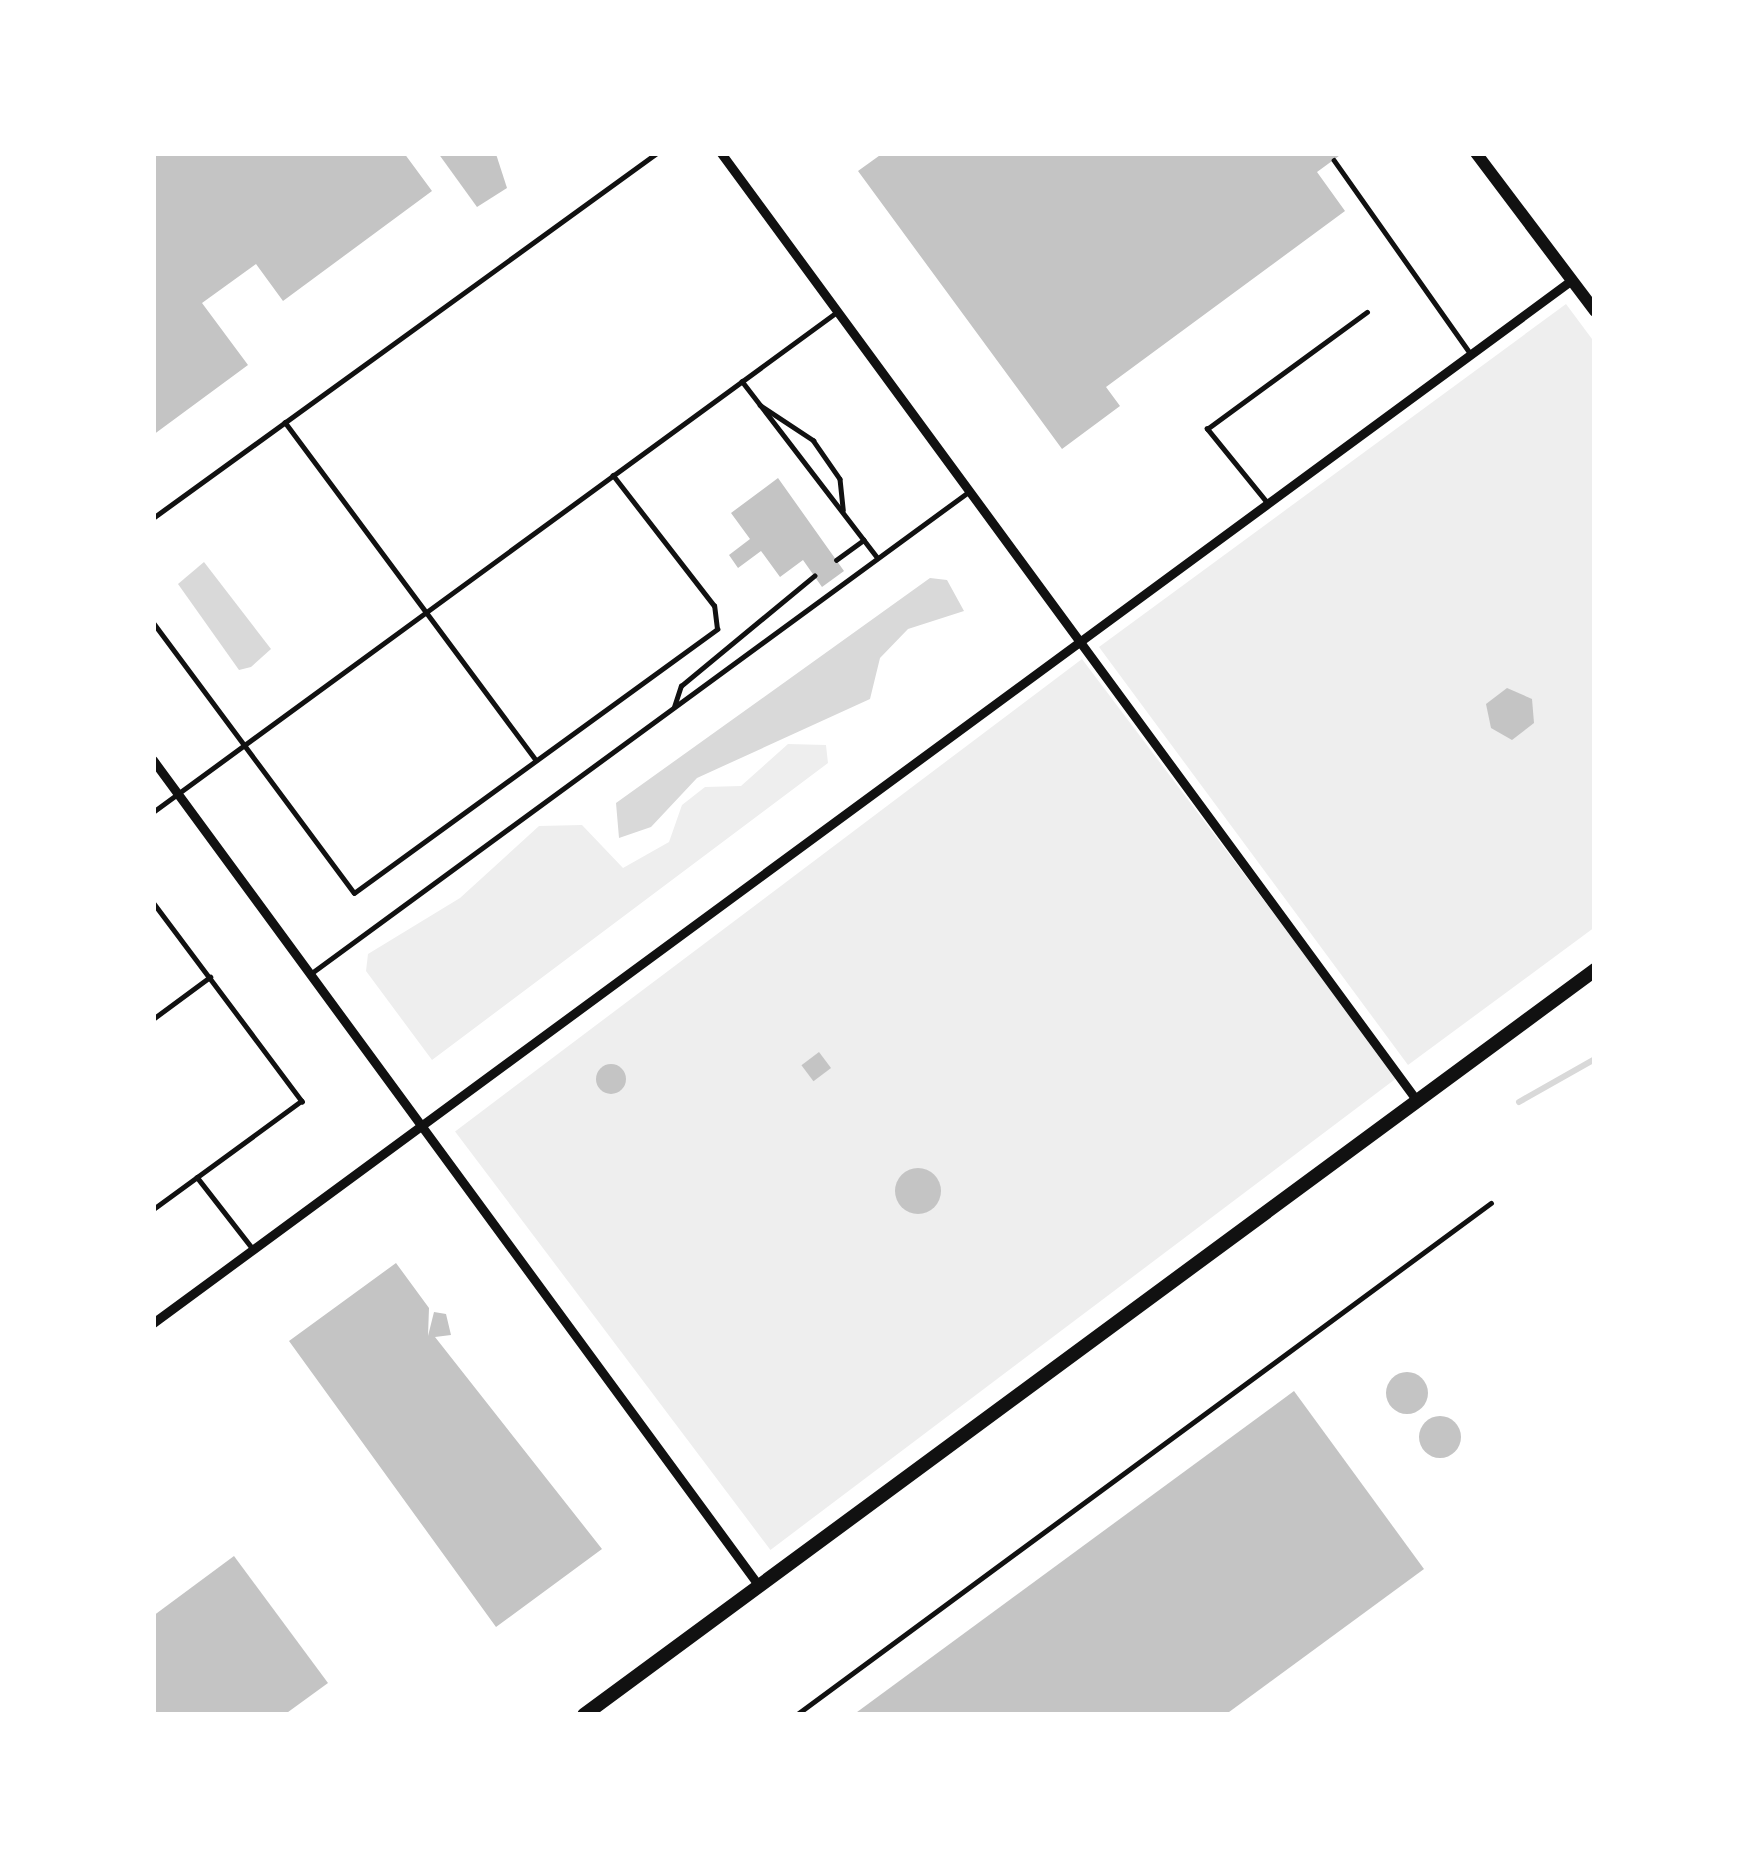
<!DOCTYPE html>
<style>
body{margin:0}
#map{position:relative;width:1748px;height:1868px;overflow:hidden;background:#fff;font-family:Literata,serif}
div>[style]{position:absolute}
.green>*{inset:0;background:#eee;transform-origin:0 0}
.water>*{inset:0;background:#d9d9d9}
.stream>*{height:6px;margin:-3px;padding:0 3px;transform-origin:3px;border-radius:3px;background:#d9d9d9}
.building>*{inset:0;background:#c4c4c4;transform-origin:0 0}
.round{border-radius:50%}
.service>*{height:4.5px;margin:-2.25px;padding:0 2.25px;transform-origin:2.25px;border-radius:2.25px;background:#111}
.minor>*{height:9px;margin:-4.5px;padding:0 4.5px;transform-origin:4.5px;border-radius:4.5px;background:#111}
.tertiary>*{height:12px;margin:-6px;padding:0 6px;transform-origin:6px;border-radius:6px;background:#111}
.secondary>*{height:14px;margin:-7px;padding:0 7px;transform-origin:7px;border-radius:7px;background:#111}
span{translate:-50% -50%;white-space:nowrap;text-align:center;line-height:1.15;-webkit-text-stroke:12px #fff;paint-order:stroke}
.frame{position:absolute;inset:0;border:156px solid #fff;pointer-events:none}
</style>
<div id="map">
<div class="green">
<div style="clip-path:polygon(1566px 304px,1595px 343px,1595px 927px,1408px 1065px,1099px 647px)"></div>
<div style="left:1082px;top:659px;width:524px;height:785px;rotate:53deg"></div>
<div style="clip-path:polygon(788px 744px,826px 745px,828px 763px,432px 1060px,366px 971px,368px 954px,460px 898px,539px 826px,582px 825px,623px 868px,669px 842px,682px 805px,705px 787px,741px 786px)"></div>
</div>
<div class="water">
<div style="clip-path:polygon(204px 562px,271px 649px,251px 667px,239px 670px,178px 584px)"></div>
<div style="clip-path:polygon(930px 578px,947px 580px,964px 611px,908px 629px,880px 658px,870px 699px,697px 778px,651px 827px,619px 838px,616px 803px)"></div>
</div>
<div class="stream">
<div style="left:1519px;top:1102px;width:87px;rotate:-29.5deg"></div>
</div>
<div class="building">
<div style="clip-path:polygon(153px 153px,404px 153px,432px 191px,283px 301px,256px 264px,202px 303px,248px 365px,153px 435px)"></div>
<div style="clip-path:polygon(438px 153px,496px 154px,507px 188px,477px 207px)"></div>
<div style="clip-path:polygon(883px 153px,1343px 153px,1317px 172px,1345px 211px,1106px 387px,1120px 406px,1062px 449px,858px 171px)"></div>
<div style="clip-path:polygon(778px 478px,844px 571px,822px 587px,803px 560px,780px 577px,761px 551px,738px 568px,729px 555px,750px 539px,731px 513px)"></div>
<div style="clip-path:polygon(1507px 688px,1532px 699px,1534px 723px,1512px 740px,1491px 728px,1486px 704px)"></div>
<div style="left:819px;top:1052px;width:20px;height:22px;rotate:53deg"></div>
<div class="round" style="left:596px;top:1064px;width:30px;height:30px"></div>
<div class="round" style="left:895px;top:1168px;width:46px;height:46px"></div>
<div style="clip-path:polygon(396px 1263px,429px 1308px,428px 1336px,434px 1312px,446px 1314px,451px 1335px,435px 1337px,602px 1549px,496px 1627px,289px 1341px)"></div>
<div class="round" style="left:1386px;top:1372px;width:42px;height:42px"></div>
<div style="clip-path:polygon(1294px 1391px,1424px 1569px,1225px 1715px,853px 1715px)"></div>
<div class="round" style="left:1419px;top:1416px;width:42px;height:42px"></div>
<div style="clip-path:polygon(234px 1556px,328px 1683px,284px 1715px,153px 1715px,153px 1616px)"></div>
</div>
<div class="service">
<div style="left:1334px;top:160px;width:237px;rotate:54.8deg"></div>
<div style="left:742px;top:381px;width:222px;rotate:52.5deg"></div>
<div style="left:760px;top:405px;width:64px;rotate:33.4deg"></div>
<div style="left:813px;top:440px;width:47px;rotate:55.3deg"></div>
<div style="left:840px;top:479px;width:31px;rotate:84deg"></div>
<div style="left:285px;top:422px;width:421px;rotate:53.4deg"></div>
<div style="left:1268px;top:504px;width:97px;rotate:-129.1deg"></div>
<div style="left:1207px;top:429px;width:198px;rotate:-36.2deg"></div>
<div style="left:153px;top:518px;width:622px;rotate:-35.91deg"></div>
<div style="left:836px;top:560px;width:34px;rotate:-36deg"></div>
<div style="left:153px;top:622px;width:337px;rotate:53.4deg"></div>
<div style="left:354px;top:893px;width:449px;rotate:-36deg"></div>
<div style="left:717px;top:629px;width:23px;rotate:-97deg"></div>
<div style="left:714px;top:606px;width:165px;rotate:-127.8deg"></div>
<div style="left:674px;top:707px;width:22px;rotate:-72deg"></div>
<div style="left:681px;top:686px;width:173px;rotate:-39.6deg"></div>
<div style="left:153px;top:812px;width:847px;rotate:-36.17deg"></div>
<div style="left:153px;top:902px;width:249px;rotate:53.2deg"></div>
<div style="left:302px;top:1101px;width:185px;rotate:143.8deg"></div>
<div style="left:313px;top:972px;width:811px;rotate:-36.22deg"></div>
<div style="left:153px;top:1019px;width:71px;rotate:-36.4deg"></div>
<div style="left:197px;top:1177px;width:91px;rotate:52.1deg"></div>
<div style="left:796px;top:1715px;width:863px;rotate:-36.38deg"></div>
</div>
<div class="minor">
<div style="left:721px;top:153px;width:1176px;rotate:53.71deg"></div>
<div style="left:153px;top:760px;width:1024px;rotate:53.73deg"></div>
<div style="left:153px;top:1323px;width:1761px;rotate:-36.32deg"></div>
</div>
<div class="tertiary">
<div style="left:1476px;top:153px;width:198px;rotate:53deg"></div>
</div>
<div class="secondary">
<div style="left:584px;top:1715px;width:1256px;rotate:-36.39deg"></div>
</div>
<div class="frame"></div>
</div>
